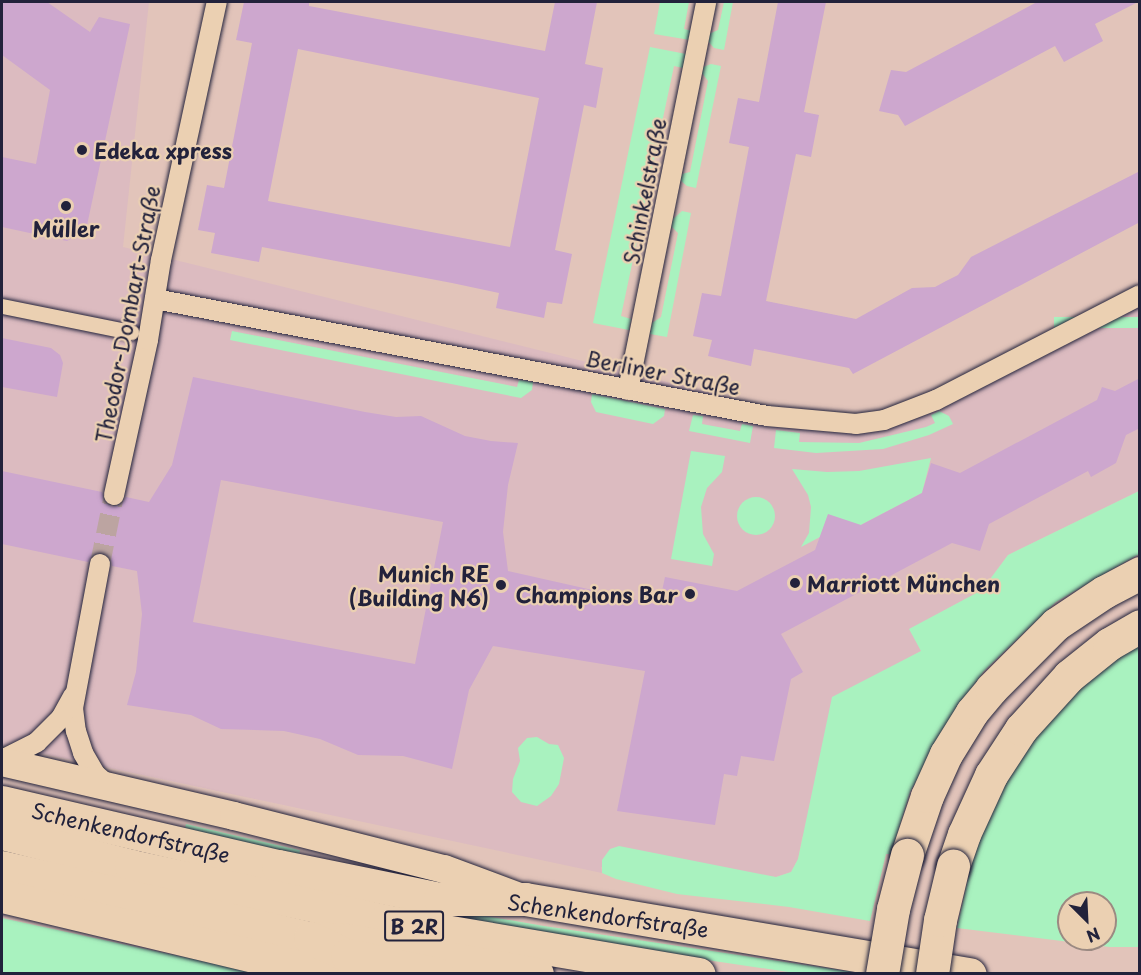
<!DOCTYPE html>
<meta charset="utf-8">
<style>
body{margin:0}
#map{position:relative;width:1141px;height:975px;overflow:hidden;background:#e2c4ba;font-family:"Playpen Sans",sans-serif}
div>[style]{position:absolute}
.built>*{inset:0;background:#dcbbc0}
.green>*{inset:0;background:#a9f2bf;transform-origin:0 0}
.round{border-radius:50%}
.building>*{inset:0;background:#cda7ce}
.minor-tunnel>*{height:20px;margin-top:-10px;transform-origin:0;background:repeating-linear-gradient(90deg,#bca4a1 0 20px,transparent 0 30px)}
.roads{filter:drop-shadow(0 0 2px #22223b) drop-shadow(0 0 2px #22223b)}
.pedestrian>*{height:15px;margin:-7.5px;padding:0 7.5px;transform-origin:7.5px;border-radius:7.5px;background:#ebd0b2}
.minor>*{height:20px;margin:-10px;padding:0 10px;transform-origin:10px;border-radius:10px;background:#ebd0b2}
.secondary>*{height:28px;margin:-14px;padding:0 14px;transform-origin:14px;border-radius:14px;background:#ebd0b2}
.trunk>*{height:33px;margin:-16.5px;padding:0 16.5px;transform-origin:16.5px;border-radius:16.5px;background:#ebd0b2}
.motorway>*{height:33px;margin:-16.5px;padding:0 16.5px;transform-origin:16.5px;border-radius:16.5px;background:#ebd0b2}
.bridges{filter:drop-shadow(0 0 2px #22223b) drop-shadow(0 0 2px #22223b)}
.motorway-bridge>*{height:33px;margin:-16.5px;padding:0 16.5px;transform-origin:16.5px;border-radius:16.5px;background:#ebd0b2}
.dots>*{width:16px;height:16px;translate:-50% -50%;box-sizing:border-box;border:3px solid #ebd0b2;border-radius:50%}
span{translate:-50% -50%;white-space:nowrap;text-align:center;line-height:1.15;-webkit-text-stroke:4.5px #ebd0b2;paint-order:stroke}
.shield-label span{padding:2px 4px;background:#ebd0b2;border:2px solid;border-radius:4px;-webkit-text-stroke-width:0}
.shield-label{font-size:20px;color:#22223b;font-weight:700}
.poi-label{font-size:21px;color:#22223b;font-weight:700}
.left{translate:0 -50%;text-align:left}
.right{translate:-100% -50%;text-align:right}
.street-label{font-size:21px;color:#22223b}
.frame{position:absolute;inset:0;border:3px solid #22223b;pointer-events:none}
.north{position:absolute;left:1057px;top:891px;width:60px;height:60px;box-sizing:border-box;background:#ebd0b2;border:2px solid #9b8a82;border-radius:50%;rotate:156deg;font-size:16px;font-weight:700;line-height:24px;text-align:center;color:#22223b}
.north::after{content:'';display:block;margin:auto;width:21px;height:27px;background:#22223b;clip-path:polygon(50% 0,100% 100%,50% 72%,0 100%)}
</style>
<div id="map">
<div class="built">
<div style="clip-path:polygon(2px 2px,149px 2px,123px 247px,857px 429px,1139px 305px,1139px 491px,1008px 555px,982px 590px,910px 629px,921px 651px,891px 667px,802px 838px,798px 859px,791px 872px,776px 877px,601px 867px,602px 873px,2px 745px)"></div>
</div>
<div class="green">
<div style="clip-path:polygon(660px 2px,689px 2px,684px 29px,692px 31px,690px 40px,654px 34px)"></div>
<div style="clip-path:polygon(724px 2px,733px 2px,724px 50px,714px 48px,708px 41px,709px 34px,718px 30px)"></div>
<div style="clip-path:polygon(650px 47px,686px 54px,683px 68px,674px 66px,621px 316px,631px 319px,629px 330px,593px 323px)"></div>
<div style="clip-path:polygon(711px 64px,721px 66px,696px 188px,687px 186px,680px 180px,682px 174px,690px 172px,708px 81px,702px 73px,703px 67px)"></div>
<div style="clip-path:polygon(682px 211px,691px 213px,667px 337px,650px 334px,652px 323px,661px 317px,678px 233px,671px 226px,673px 219px)"></div>
<div style="left:1139px;top:317px;width:11px;height:85px;rotate:90deg"></div>
<div style="clip-path:polygon(232px 331px,517px 387px,519px 380px,533px 382px,532px 390px,521px 398px,230px 340px)"></div>
<div style="clip-path:polygon(592px 394px,665px 409px,664px 416px,653px 424px,596px 412px,591px 402px)"></div>
<div style="clip-path:polygon(939px 411px,949px 416px,953px 424px,929px 435px,883px 449px,816px 453px,774px 448px,776px 430px,800px 433px,799px 442px,859px 443px,926px 427px,935px 423px,931px 415px)"></div>
<div style="clip-path:polygon(693px 415px,703px 416px,702px 424px,740px 431px,742px 424px,753px 426px,750px 443px,689px 431px)"></div>
<div style="clip-path:polygon(691px 451px,725px 456px,722px 472px,707px 488px,701px 507px,703px 534px,714px 554px,712px 566px,671px 559px)"></div>
<div style="clip-path:polygon(931px 458px,922px 493px,853px 529px,828px 515px,820px 537px,801px 547px,809px 533px,811px 507px,808px 495px,792px 469px,827px 472px,859px 471px)"></div>
<div style="clip-path:polygon(1139px 491px,1139px 554px,1056px 602px,984px 671px,957px 708px,910px 792px,891px 854px,886px 854px,870px 921px,789px 907px,677px 894px,616px 879px,602px 873px,602px 860px,610px 849px,619px 846px,776px 877px,791px 872px,798px 859px,832px 697px,921px 651px,909px 629px,982px 590px,1008px 555px)"></div>
<div class="round" style="left:737px;top:497px;width:38px;height:38px"></div>
<div style="clip-path:polygon(evenodd,1139px 637px,1139px 947px,1110px 947px,957px 928px,972px 861px,998px 781px,1064px 693px,1139px 637px,1069px 903px,1105px 903px,1105px 939px,1069px 939px,1069px 903px)"></div>
<div style="clip-path:polygon(537px 737px,549px 744px,558px 745px,564px 758px,559px 784px,551px 796px,537px 806px,521px 802px,512px 792px,513px 779px,520px 761px,518px 748px,527px 738px)"></div>
<div style="left:186px;top:824px;width:117px;height:6px;rotate:13deg"></div>
<div style="clip-path:polygon(415px 904px,544px 926px,860px 973px,795px 973px,573px 940px,474px 923px)"></div>
<div style="clip-path:polygon(2px 918px,141px 948px,259px 973px,2px 973px)"></div>
</div>
<div class="building">
<div style="clip-path:polygon(2px 2px,47px 2px,90px 32px,99px 17px,130px 24px,86px 230px,67px 241px,2px 227px,2px 157px,36px 164px,50px 90px,2px 55px)"></div>
<div style="clip-path:polygon(evenodd,244px 2px,309px 2px,309px 6px,545px 51px,555px 2px,597px 2px,585px 64px,603px 68px,596px 108px,584px 105px,555px 250px,572px 254px,562px 304px,547px 302px,544px 318px,496px 308px,499px 293px,452px 283px,262px 247px,259px 262px,211px 253px,215px 233px,198px 230px,207px 185px,224px 188px,252px 43px,236px 40px,244px 2px,298px 49px,539px 98px,510px 247px,268px 201px,298px 49px)"></div>
<div style="clip-path:polygon(778px 2px,826px 2px,804px 112px,819px 115px,811px 157px,796px 154px,766px 301px,856px 319px,912px 288px,935px 287px,946px 281px,958px 275px,971px 257px,1140px 171px,1140px 222px,853px 374px,849px 368px,754px 349px,751px 366px,708px 356px,712px 340px,693px 336px,702px 293px,721px 296px,749px 147px,729px 143px,738px 98px,759px 102px)"></div>
<div style="clip-path:polygon(1037px 2px,1138px 2px,1095px 24px,1103px 41px,1064px 62px,1055px 46px,905px 126px,898px 115px,879px 111px,891px 70px,906px 72px)"></div>
<div style="clip-path:polygon(2px 338px,51px 348px,60px 355px,63px 363px,57px 397px,2px 387px)"></div>
<div style="clip-path:polygon(evenodd,193px 377px,365px 412px,396px 417px,421px 416px,465px 436px,491px 441px,518px 443px,508px 485px,503px 532px,508px 571px,659px 605px,665px 577px,737px 591px,815px 550px,828px 514px,861px 525px,922px 493px,931px 463px,960px 473px,1097px 400px,1102px 387px,1115px 391px,1140px 378px,1140px 428px,1126px 435px,1116px 463px,1091px 477px,1088px 471px,989px 524px,980px 551px,952px 543px,781px 634px,803px 672px,791px 679px,774px 761px,741px 756px,737px 776px,724px 774px,715px 825px,617px 811px,645px 671px,493px 646px,469px 690px,452px 769px,403px 756px,358px 755px,320px 739px,284px 731px,221px 729px,191px 715px,127px 705px,136px 672px,142px 614px,137px 571px,112px 566px,111px 560px,103px 552px,95px 553px,88px 562px,2px 544px,2px 471px,102px 492px,106px 503px,112px 507px,122px 503px,126px 497px,149px 502px,172px 465px,193px 377px,221px 480px,443px 522px,415px 664px,193px 622px,221px 480px)"></div>
</div>
<div class="minor-tunnel">
<div style="left:100px;top:564px;width:70px;rotate:-78.5deg"></div>
</div>
<div class="roads">
<div class="pedestrian">
<div style="left:2px;top:306px;width:132px;rotate:11.4deg"></div>
</div>
<div class="minor">
<div style="left:155px;top:299px;width:623px;rotate:10.82deg"></div>
<div style="left:767px;top:416px;width:89px;rotate:5.1deg"></div>
<div style="left:856px;top:424px;width:28px;rotate:-8deg"></div>
<div style="left:884px;top:420px;width:56px;rotate:-21deg"></div>
<div style="left:936px;top:400px;width:229px;rotate:-27.2deg"></div>
<div style="left:628px;top:390px;width:396px;rotate:-78.6deg"></div>
<div style="left:114px;top:495px;width:159px;rotate:-77.6deg"></div>
<div style="left:148px;top:340px;width:81px;rotate:-80.8deg"></div>
<div style="left:161px;top:260px;width:264px;rotate:-77.8deg"></div>
<div style="left:100px;top:564px;width:147px;rotate:100.6deg"></div>
<div style="left:73px;top:708px;width:23px;rotate:83deg"></div>
<div style="left:76px;top:731px;width:23px;rotate:72deg"></div>
<div style="left:83px;top:753px;width:24px;rotate:60deg"></div>
<div style="left:95px;top:774px;width:20px;rotate:41deg"></div>
<div style="left:2px;top:760px;width:39px;rotate:-27deg"></div>
<div style="left:37px;top:742px;width:34px;rotate:-45deg"></div>
<div style="left:61px;top:718px;width:25px;rotate:-61deg"></div>
</div>
<div class="secondary">
<div style="left:2px;top:762px;width:238px;rotate:13.1deg"></div>
<div style="left:234px;top:816px;width:217px;rotate:14.2deg"></div>
<div style="left:444px;top:869px;width:78px;rotate:20.3deg"></div>
</div>
<div class="trunk">
<div style="left:2px;top:802px;width:283px;rotate:13.1deg"></div>
<div style="left:278px;top:866px;width:165px;rotate:11.5deg"></div>
<div style="left:440px;top:899px;width:85px"></div>
<div style="left:525px;top:899px;width:451px;rotate:9.6deg"></div>
<div style="left:2px;top:833px;width:133px;rotate:14.3deg"></div>
<div style="left:131px;top:866px;width:260px;rotate:12.2deg"></div>
<div style="left:385px;top:921px;width:318px;rotate:9.6deg"></div>
<div style="left:2px;top:867px;width:316px;rotate:13deg"></div>
<div style="left:310px;top:938px;width:38px;rotate:3deg"></div>
<div style="left:348px;top:940px;width:192px;rotate:10.2deg"></div>
</div>
<div class="motorway">
<div style="left:907px;top:855px;width:62px;rotate:-71.3deg"></div>
<div style="left:927px;top:796px;width:46px;rotate:-65.7deg"></div>
<div style="left:946px;top:754px;width:49px;rotate:-58.2deg"></div>
<div style="left:972px;top:712px;width:30px;rotate:-50deg"></div>
<div style="left:991px;top:689px;width:92px;rotate:-45deg"></div>
<div style="left:1056px;top:624px;width:58px;rotate:-33.7deg"></div>
<div style="left:1104px;top:592px;width:41px;rotate:-27.8deg"></div>
<div style="left:953px;top:866px;width:34px;rotate:-71deg"></div>
<div style="left:964px;top:834px;width:65px;rotate:-65.4deg"></div>
<div style="left:991px;top:775px;width:55px;rotate:-56.9deg"></div>
<div style="left:1021px;top:729px;width:72px;rotate:-47.8deg"></div>
<div style="left:1069px;top:676px;width:51px;rotate:-38.7deg"></div>
<div style="left:1109px;top:644px;width:36px;rotate:-30deg"></div>
<div style="left:2px;top:896px;width:337px;rotate:13.4deg"></div>
<div style="left:310px;top:938px;width:41px;rotate:24.7deg"></div>
<div style="left:347px;top:955px;width:92px;rotate:11.9deg"></div>
</div>
</div>
<div class="bridges">
<div class="motorway-bridge">
<div style="left:882px;top:974px;width:66px;rotate:-80.4deg"></div>
<div style="left:893px;top:909px;width:56px;rotate:-75.5deg"></div>
<div style="left:932px;top:974px;width:55px;rotate:-81.6deg"></div>
<div style="left:940px;top:920px;width:56px;rotate:-76.5deg"></div>
</div>
</div>
<div class="dots">
<div style="left:82px;top:150px;background:#22223b"></div>
<div style="left:66px;top:206px;background:#22223b"></div>
<div style="left:795px;top:583px;background:#22223b"></div>
<div style="left:501px;top:585px;background:#22223b"></div>
<div style="left:690px;top:594px;background:#22223b"></div>
</div>
<div class="shield-label">
<span style="left:414px;top:926px">B 2R</span>
</div>
<div class="poi-label">
<span class="left" style="left:94px;top:150px">Edeka xpress</span>
<span style="left:66px;top:228px">Müller</span>
<span class="right" style="left:489px;top:585px">Munich RE<br>(Building N6)</span>
<span class="left" style="left:807px;top:583px">Marriott München</span>
<span class="right" style="left:678px;top:594px">Champions Bar</span>
</div>
<div class="street-label">
<span style="left:644px;top:191px;rotate:-79deg">Schinkelstraße</span>
<span style="left:127px;top:314px;rotate:-79deg">Theodor-Dombart-Straße</span>
<span style="left:663px;top:372px;rotate:11deg">Berliner Straße</span>
<span style="left:131px;top:832px;rotate:13deg">Schenkendorfstraße</span>
<span style="left:608px;top:915px;rotate:8deg">Schenkendorfstraße</span>
</div>
<div class="frame"></div>
<div class="north">N</div>
</div>
